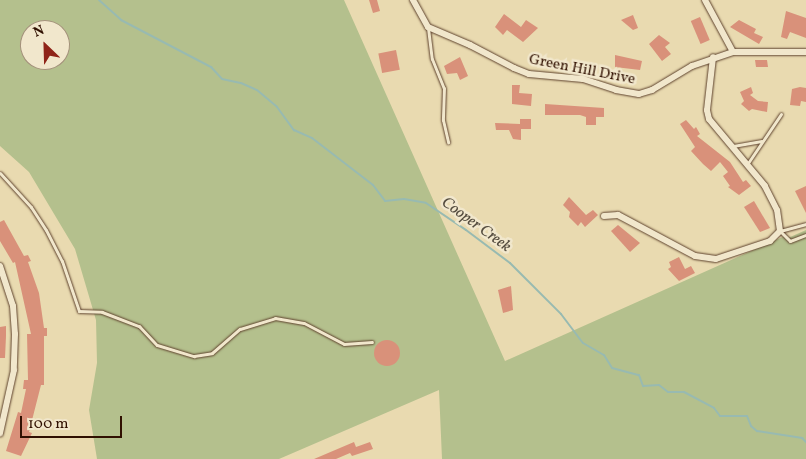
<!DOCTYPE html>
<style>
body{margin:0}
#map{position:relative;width:806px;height:459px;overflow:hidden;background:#e9dab0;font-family:Vollkorn,serif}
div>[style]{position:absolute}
.green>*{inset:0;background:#b4c08d}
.stream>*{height:2px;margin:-1px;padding:0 1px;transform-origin:1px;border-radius:1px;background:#98bab1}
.building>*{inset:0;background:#d9917a;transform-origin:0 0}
.round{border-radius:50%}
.roads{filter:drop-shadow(0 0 1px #5e422d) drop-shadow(0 0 1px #5e422d)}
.lane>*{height:3px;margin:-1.5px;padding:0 1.5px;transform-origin:1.5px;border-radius:1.5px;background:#f1e7cc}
.street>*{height:6px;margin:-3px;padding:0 3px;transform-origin:3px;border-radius:3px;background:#f1e7cc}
span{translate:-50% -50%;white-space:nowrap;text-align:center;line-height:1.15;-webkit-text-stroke:5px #f1e7cc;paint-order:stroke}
.street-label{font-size:15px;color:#301001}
.water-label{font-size:16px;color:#544c3f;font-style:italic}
.north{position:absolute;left:20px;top:20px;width:50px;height:50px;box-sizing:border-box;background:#f1e7cc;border:1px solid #a4917b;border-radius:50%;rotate:336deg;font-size:14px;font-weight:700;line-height:20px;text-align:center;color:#301001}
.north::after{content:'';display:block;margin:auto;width:18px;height:22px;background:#8f2418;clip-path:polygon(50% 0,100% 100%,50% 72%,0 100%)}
.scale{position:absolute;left:20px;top:416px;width:102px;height:22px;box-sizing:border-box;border:2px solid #301001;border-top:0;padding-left:6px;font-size:15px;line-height:18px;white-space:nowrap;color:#301001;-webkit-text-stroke:4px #f1e7cc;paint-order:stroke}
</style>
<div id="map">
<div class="green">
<div style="clip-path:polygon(evenodd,0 0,344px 0,505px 361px,787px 235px,788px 238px,806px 230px,806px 459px,442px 459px,439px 390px,279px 459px,97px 459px,89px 410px,97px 363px,96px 320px,75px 249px,29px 172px,0 146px,0 0,30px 30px,60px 30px,60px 60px,30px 60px,30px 30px)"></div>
</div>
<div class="stream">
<div style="left:99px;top:0;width:30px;rotate:42deg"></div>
<div style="left:121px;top:20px;width:102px;rotate:27.6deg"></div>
<div style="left:211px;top:67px;width:16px;rotate:47deg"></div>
<div style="left:222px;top:79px;width:19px;rotate:12deg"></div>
<div style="left:241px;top:83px;width:17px;rotate:24deg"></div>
<div style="left:257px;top:90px;width:26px;rotate:40deg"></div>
<div style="left:277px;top:107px;width:29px;rotate:54deg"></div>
<div style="left:294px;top:130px;width:20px;rotate:24deg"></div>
<div style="left:312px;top:138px;width:77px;rotate:37.6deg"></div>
<div style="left:373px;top:185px;width:20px;rotate:53deg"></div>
<div style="left:385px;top:201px;width:19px;rotate:-6deg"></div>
<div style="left:404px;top:199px;width:22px;rotate:10deg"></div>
<div style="left:426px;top:203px;width:48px;rotate:34deg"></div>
<div style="left:466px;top:230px;width:55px;rotate:36.9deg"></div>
<div style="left:510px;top:263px;width:72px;rotate:45deg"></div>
<div style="left:561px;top:314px;width:36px;rotate:53deg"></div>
<div style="left:583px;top:343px;width:24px;rotate:30deg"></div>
<div style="left:604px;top:355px;width:15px;rotate:58deg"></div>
<div style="left:612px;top:368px;width:28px;rotate:15deg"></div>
<div style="left:639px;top:375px;width:12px;rotate:70deg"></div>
<div style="left:643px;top:386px;width:16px;rotate:-4deg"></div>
<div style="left:659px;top:385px;width:11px;rotate:38deg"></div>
<div style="left:668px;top:392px;width:16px"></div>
<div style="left:684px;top:392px;width:34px;rotate:28deg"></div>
<div style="left:714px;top:408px;width:10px;rotate:53deg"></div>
<div style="left:720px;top:416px;width:27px"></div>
<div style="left:747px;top:416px;width:11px;rotate:68deg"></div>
<div style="left:751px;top:426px;width:8px;rotate:40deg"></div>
<div style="left:757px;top:431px;width:46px;rotate:8.8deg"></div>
<div style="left:802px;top:438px;width:6px;rotate:45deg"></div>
</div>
<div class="building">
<div style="clip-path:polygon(369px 0,377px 0,380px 11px,373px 13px)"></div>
<div style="clip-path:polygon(786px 11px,806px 18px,806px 38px,790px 32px,787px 39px,781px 37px)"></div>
<div style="clip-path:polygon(504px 14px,521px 27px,526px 20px,538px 28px,523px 42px,507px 30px,503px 35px,495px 27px)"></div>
<div style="clip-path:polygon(633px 15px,638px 28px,633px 30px,621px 20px)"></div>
<div style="left:700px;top:17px;width:25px;height:10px;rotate:67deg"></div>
<div style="clip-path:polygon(739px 20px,756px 29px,754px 33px,763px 37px,759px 44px,730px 27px)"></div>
<div style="clip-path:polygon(659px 35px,670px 43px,665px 47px,671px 54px,662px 61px,649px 44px)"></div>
<div style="left:396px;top:50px;width:20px;height:18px;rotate:79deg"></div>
<div style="clip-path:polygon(615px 55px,642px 61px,640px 70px,615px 67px)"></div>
<div style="clip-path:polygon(460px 57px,468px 76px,460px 80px,457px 73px,447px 74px,444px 66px)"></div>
<div style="clip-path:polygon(755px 60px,767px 60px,768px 67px,756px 67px)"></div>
<div style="clip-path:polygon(512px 85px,520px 85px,519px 93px,532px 94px,531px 106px,512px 104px)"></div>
<div style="clip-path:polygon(751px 87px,753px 93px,750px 95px,758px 101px,768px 102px,767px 112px,752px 109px,749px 111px,741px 104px,744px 101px,740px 92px)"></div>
<div style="clip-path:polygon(800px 87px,806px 88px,806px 102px,801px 101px,800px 106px,790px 105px,792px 89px)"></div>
<div style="clip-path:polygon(545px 104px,604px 108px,604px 117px,596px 117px,596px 125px,586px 125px,586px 117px,580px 115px,545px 115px)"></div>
<div style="clip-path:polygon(520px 119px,531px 119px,531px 129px,521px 129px,521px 140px,513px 139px,509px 130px,496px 130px,495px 123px,520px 124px)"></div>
<div style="clip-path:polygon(686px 120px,694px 129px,696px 127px,700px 134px,697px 136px,730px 162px,743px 182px,746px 180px,751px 186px,739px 195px,728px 187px,730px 186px,723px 176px,728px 172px,720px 162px,711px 171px,703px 164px,691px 151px,695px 147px,680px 124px)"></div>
<div style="clip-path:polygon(806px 186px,806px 213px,795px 191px)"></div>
<div style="clip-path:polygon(569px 197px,586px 215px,593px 210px,598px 215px,585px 227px,581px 222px,578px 226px,569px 217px,570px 212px,563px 205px)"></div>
<div style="clip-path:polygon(754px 201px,770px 228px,760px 232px,744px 207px)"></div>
<div style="clip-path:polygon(4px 220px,24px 256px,28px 255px,31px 261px,28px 262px,39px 293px,44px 328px,47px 328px,47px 336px,44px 336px,44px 385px,41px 385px,29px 432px,32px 433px,21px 456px,6px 451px,18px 412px,21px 413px,26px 389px,23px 389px,24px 380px,28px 380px,27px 334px,31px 334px,15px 262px,13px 263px,0 241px,0 222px)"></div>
<div style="clip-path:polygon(618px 225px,640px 243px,630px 252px,611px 231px)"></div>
<div style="clip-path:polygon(679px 257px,685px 269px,691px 266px,695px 273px,679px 281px,668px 269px,671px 267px,669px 262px)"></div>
<div style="clip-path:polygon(511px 286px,513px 310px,503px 313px,498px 290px)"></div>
<div style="clip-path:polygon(6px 326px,6px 336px,5px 358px,0 358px,0 327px)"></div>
<div class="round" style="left:374px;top:340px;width:26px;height:26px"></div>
<div style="clip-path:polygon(354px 442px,356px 447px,370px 442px,373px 449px,352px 456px,350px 453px,336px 459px,314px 459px)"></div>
</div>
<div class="roads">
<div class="lane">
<div style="left:428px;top:28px;width:31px;rotate:83deg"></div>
<div style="left:432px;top:59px;width:31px;rotate:68deg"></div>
<div style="left:444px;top:88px;width:32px;rotate:92deg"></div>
<div style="left:443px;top:120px;width:23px;rotate:77deg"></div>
<div style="left:733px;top:146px;width:29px;rotate:-10deg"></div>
<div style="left:748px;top:163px;width:59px;rotate:-56deg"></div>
<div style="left:0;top:173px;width:46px;rotate:47.6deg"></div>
<div style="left:31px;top:207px;width:27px;rotate:57deg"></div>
<div style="left:46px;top:230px;width:35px;rotate:63deg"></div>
<div style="left:62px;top:261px;width:53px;rotate:71.2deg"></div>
<div style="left:79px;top:311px;width:23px;rotate:2deg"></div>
<div style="left:102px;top:312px;width:40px;rotate:21deg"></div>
<div style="left:139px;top:326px;width:26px;rotate:47deg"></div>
<div style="left:157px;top:345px;width:39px;rotate:17deg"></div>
<div style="left:194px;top:356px;width:18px;rotate:-9deg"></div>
<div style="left:212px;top:353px;width:37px;rotate:-41deg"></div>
<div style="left:240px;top:329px;width:37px;rotate:-17deg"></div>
<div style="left:275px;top:318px;width:29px;rotate:10deg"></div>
<div style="left:304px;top:323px;width:45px;rotate:27.7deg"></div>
<div style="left:344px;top:344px;width:28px;rotate:-4deg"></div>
<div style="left:806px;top:224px;width:27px;rotate:165deg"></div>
<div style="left:780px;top:231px;width:14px;rotate:45deg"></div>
<div style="left:790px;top:241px;width:17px;rotate:-21deg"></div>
</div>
<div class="street">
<div style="left:413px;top:0;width:31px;rotate:61deg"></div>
<div style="left:428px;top:27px;width:46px;rotate:23.2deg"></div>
<div style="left:470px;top:45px;width:50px;rotate:27.6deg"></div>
<div style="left:514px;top:68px;width:16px;rotate:22deg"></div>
<div style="left:529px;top:74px;width:54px;rotate:5.3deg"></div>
<div style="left:583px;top:79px;width:35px;rotate:18deg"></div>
<div style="left:616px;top:90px;width:23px;rotate:10deg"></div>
<div style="left:639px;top:94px;width:14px;rotate:-17deg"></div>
<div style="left:652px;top:90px;width:47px;rotate:-31deg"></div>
<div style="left:692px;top:66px;width:43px;rotate:-18.9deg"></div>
<div style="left:705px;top:0;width:59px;rotate:61.7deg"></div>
<div style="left:733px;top:52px;width:73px"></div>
<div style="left:604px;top:216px;width:14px;rotate:-4deg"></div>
<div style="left:618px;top:215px;width:87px;rotate:28deg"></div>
<div style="left:695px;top:256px;width:21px;rotate:8deg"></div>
<div style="left:716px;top:259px;width:57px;rotate:-18.4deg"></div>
<div style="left:770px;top:241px;width:14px;rotate:-45deg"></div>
<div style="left:780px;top:231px;width:21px;rotate:-98deg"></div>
<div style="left:777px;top:210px;width:27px;rotate:-117deg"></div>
<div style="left:765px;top:186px;width:87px;rotate:-129.9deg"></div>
<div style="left:709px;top:119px;width:9px;rotate:-103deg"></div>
<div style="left:707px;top:110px;width:53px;rotate:-83.5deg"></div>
<div style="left:0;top:266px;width:42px;rotate:72deg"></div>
<div style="left:13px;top:306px;width:28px;rotate:86deg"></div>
<div style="left:15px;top:334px;width:36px;rotate:92deg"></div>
<div style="left:14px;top:370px;width:65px;rotate:102.5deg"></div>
</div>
</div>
<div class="street-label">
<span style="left:582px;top:70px;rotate:11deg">Green Hill Drive</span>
</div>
<div class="water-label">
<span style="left:476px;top:225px;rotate:36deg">Cooper Creek</span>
</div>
<div class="north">N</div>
<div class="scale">100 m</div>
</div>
